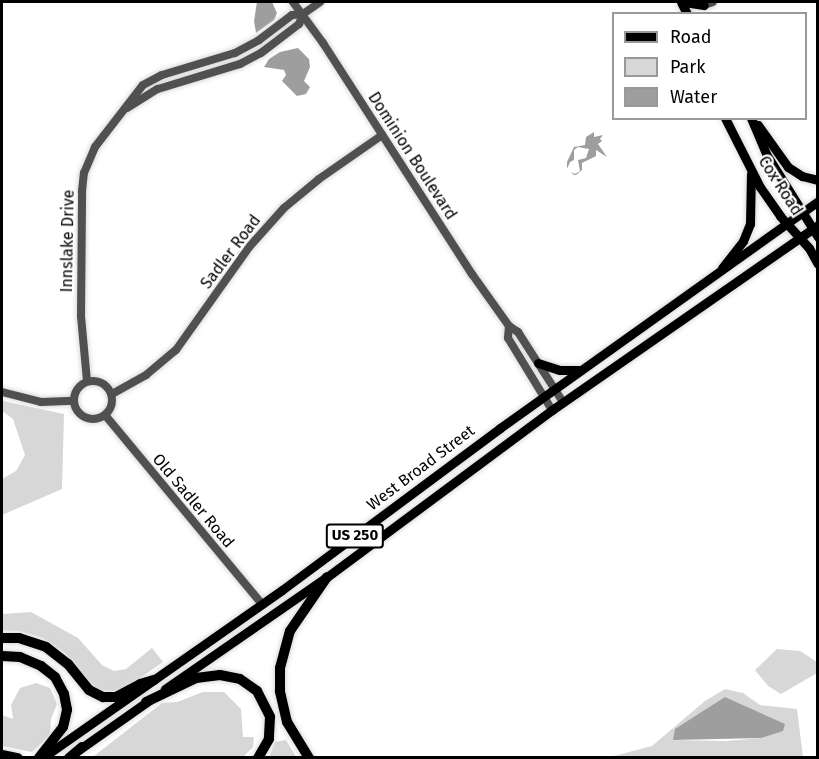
<!DOCTYPE html>
<style>
body{margin:0}
#map{position:relative;width:819px;height:759px;overflow:hidden;background:#fff;font-family:"Fira Sans",sans-serif}
div>[style]{position:absolute}
.green>*{inset:0;background:#d7d7d7}
.water>*{inset:0;background:#9e9e9e}
.roads{filter:drop-shadow(0 0 2px #dbdbdb) drop-shadow(0 0 2px #dbdbdb)}
.minor>*{height:8px;margin:-4px;padding:0 4px;transform-origin:4px;border-radius:4px;background:#505050}
.minor>.ring{margin:-4px;padding:0;box-sizing:content-box;background:none;border:8px solid #505050;border-radius:50%}
.major>*{height:9px;margin:-4.5px;padding:0 4.5px;transform-origin:4.5px;border-radius:4.5px;background:#000}
.highway>*{height:10px;margin:-5px;padding:0 5px;transform-origin:5px;border-radius:5px;background:#000}
span{translate:-50% -50%;white-space:nowrap;text-align:center;line-height:1.15;-webkit-text-stroke:4.5px #fff;paint-order:stroke}
.shield-label span{padding:2px 4px;background:#fff;border:2px solid;border-radius:4px;-webkit-text-stroke-width:0}
.shield-label{font-size:15px;color:#000;font-weight:700}
.street-label{font-size:16px;color:#000}
.frame{position:absolute;inset:0;border:3px solid #000;pointer-events:none}
.legend{position:absolute;left:612px;top:12px;width:195px;height:108px;box-sizing:border-box;background:#fff;border:2px solid #999;margin:0;padding:8px 10px;list-style:none;font-size:18px;color:#000}
.legend li{display:flex;align-items:center;gap:12px;height:30px}
.legend b{width:30px;border:2px solid #999}
</style>
<div id="map">
<div class="green">
<div style="clip-path:polygon(3px 401px,64px 414px,62px 489px,2px 515px,2px 479px,16px 471px,25px 455px,13px 419px,2px 411px)"></div>
<div style="clip-path:polygon(31px 612px,78px 638px,102px 665px,114px 671px,126px 669px,152px 648px,163px 662px,130px 685px,114px 691px,100px 690px,88px 684px,65px 653px,43px 638px,19px 631px,2px 630px,2px 614px)"></div>
<div style="clip-path:polygon(777px 649px,800px 651px,817px 662px,817px 673px,781px 694px,768px 686px,755px 670px)"></div>
<div style="clip-path:polygon(36px 683px,50px 688px,57px 704px,51px 719px,50px 735px,32px 752px,2px 746px,2px 715px,13px 719px,11px 705px,20px 688px)"></div>
<div style="clip-path:polygon(evenodd,725px 689px,743px 693px,760px 705px,797px 709px,803px 757px,606px 758px,652px 746px,705px 701px,725px 689px,725px 697px,784px 724px,761px 738px,726px 741px,673px 740px,725px 697px)"></div>
<div style="clip-path:polygon(203px 692px,224px 692px,241px 709px,243px 737px,254px 737px,253px 747px,243px 757px,94px 756px,162px 703px,177px 702px)"></div>
<div style="clip-path:polygon(286px 740px,296px 757px,269px 757px,275px 742px)"></div>
</div>
<div class="water">
<div style="clip-path:polygon(257px 2px,272px 2px,277px 13px,274px 20px,256px 33px,254px 21px)"></div>
<div style="clip-path:polygon(298px 48px,309px 59px,310px 67px,304px 81px,310px 87px,306px 94px,297px 96px,282px 81px,286px 75px,284px 70px,264px 67px,269px 59px,280px 52px)"></div>
<div style="clip-path:polygon(594px 132px,594px 137px,603px 135px,600px 139px,602px 141px,598px 144px,607px 157px,596px 150px,596px 156px,582px 163px,582px 170px,576px 175px,574px 175px,571px 172px,575px 174px,580px 171px,578px 160px,586px 158px,589px 149px,578px 147px,574px 150px,574px 160px,570px 162px,567px 169px,567px 162px,574px 147px,585px 145px,586px 137px)"></div>
<div style="clip-path:polygon(725px 697px,785px 724px,783px 731px,761px 738px,673px 740px,675px 729px)"></div>
</div>
<div class="roads">
<div class="minor">
<div style="left:293px;top:2px;width:51px;rotate:53.8deg"></div>
<div style="left:323px;top:43px;width:275px;rotate:57.2deg"></div>
<div style="left:472px;top:274px;width:64px;rotate:54.6deg"></div>
<div style="left:509px;top:326px;width:11px;rotate:34deg"></div>
<div style="left:518px;top:332px;width:83px;rotate:57.3deg"></div>
<div style="left:704px;top:5px;width:9px;rotate:-18deg"></div>
<div style="left:127px;top:108px;width:36px;rotate:-32deg"></div>
<div style="left:158px;top:89px;width:86px;rotate:-17deg"></div>
<div style="left:240px;top:64px;width:24px;rotate:-28deg"></div>
<div style="left:261px;top:53px;width:48px;rotate:-37.3deg"></div>
<div style="left:299px;top:24px;width:11px;rotate:-68deg"></div>
<div style="left:303px;top:14px;width:21px;rotate:-35deg"></div>
<div style="left:509px;top:326px;width:12px;rotate:95deg"></div>
<div style="left:508px;top:338px;width:84px;rotate:58.6deg"></div>
<div class="ring" style="left:74px;top:381px;width:30px;height:30px"></div>
<div style="left:87px;top:381px;width:65px;rotate:-95.3deg"></div>
<div style="left:81px;top:316px;width:125px;rotate:-89.5deg"></div>
<div style="left:82px;top:191px;width:18px;rotate:-84deg"></div>
<div style="left:84px;top:173px;width:28px;rotate:-67deg"></div>
<div style="left:95px;top:147px;width:78px;rotate:-52.3deg"></div>
<div style="left:143px;top:85px;width:21px;rotate:-28deg"></div>
<div style="left:162px;top:75px;width:76px;rotate:-16.8deg"></div>
<div style="left:235px;top:53px;width:27px;rotate:-28deg"></div>
<div style="left:259px;top:40px;width:41px;rotate:-37.1deg"></div>
<div style="left:292px;top:15px;width:11px;rotate:-5deg"></div>
<div style="left:2px;top:392px;width:40px;rotate:14.4deg"></div>
<div style="left:41px;top:402px;width:33px;rotate:-2deg"></div>
<div style="left:112px;top:394px;width:39px;rotate:-29deg"></div>
<div style="left:146px;top:375px;width:39px;rotate:-40deg"></div>
<div style="left:176px;top:350px;width:128px;rotate:-54.6deg"></div>
<div style="left:250px;top:246px;width:51px;rotate:-48.2deg"></div>
<div style="left:284px;top:208px;width:45px;rotate:-39.6deg"></div>
<div style="left:319px;top:179px;width:77px;rotate:-34.9deg"></div>
<div style="left:105px;top:415px;width:246px;rotate:50.3deg"></div>
</div>
<div class="major">
<div style="left:681px;top:2px;width:13px;rotate:63deg"></div>
<div style="left:684px;top:2px;width:20px;rotate:9deg"></div>
<div style="left:725px;top:118px;width:77px;rotate:63.1deg"></div>
<div style="left:760px;top:187px;width:35px;rotate:55deg"></div>
<div style="left:780px;top:216px;width:43px;rotate:47.8deg"></div>
<div style="left:809px;top:248px;width:18px;rotate:61deg"></div>
<div style="left:751px;top:118px;width:39px;rotate:67deg"></div>
<div style="left:766px;top:154px;width:98px;rotate:57.9deg"></div>
<div style="left:758px;top:125px;width:52px;rotate:54.5deg"></div>
<div style="left:788px;top:167px;width:17px;rotate:33deg"></div>
<div style="left:802px;top:176px;width:16px;rotate:14deg"></div>
<div style="left:722px;top:268px;width:34px;rotate:-52deg"></div>
<div style="left:743px;top:241px;width:18px;rotate:-68deg"></div>
<div style="left:750px;top:224px;width:50px;rotate:-88.9deg"></div>
<div style="left:538px;top:363px;width:23px;rotate:18deg"></div>
<div style="left:560px;top:370px;width:21px"></div>
<div style="left:165px;top:689px;width:197px;rotate:-34.7deg"></div>
<div style="left:327px;top:577px;width:280px;rotate:-36.6deg"></div>
<div style="left:552px;top:410px;width:324px;rotate:-34.8deg"></div>
<div style="left:77px;top:751px;width:90px;rotate:-35.1deg"></div>
<div style="left:42px;top:758px;width:293px;rotate:-35deg"></div>
<div style="left:282px;top:590px;width:272px;rotate:-36.6deg"></div>
<div style="left:500px;top:428px;width:391px;rotate:-35.5deg"></div>
</div>
<div class="highway">
<div style="left:2px;top:638px;width:17px"></div>
<div style="left:19px;top:638px;width:28px;rotate:18deg"></div>
<div style="left:46px;top:647px;width:28px;rotate:38deg"></div>
<div style="left:68px;top:664px;width:33px;rotate:51deg"></div>
<div style="left:89px;top:690px;width:16px;rotate:27deg"></div>
<div style="left:103px;top:697px;width:13px"></div>
<div style="left:116px;top:697px;width:27px;rotate:-28deg"></div>
<div style="left:140px;top:684px;width:15px;rotate:-16deg"></div>
<div style="left:2px;top:656px;width:18px;rotate:3deg"></div>
<div style="left:20px;top:657px;width:23px;rotate:23deg"></div>
<div style="left:41px;top:666px;width:18px;rotate:38deg"></div>
<div style="left:55px;top:677px;width:19px;rotate:62deg"></div>
<div style="left:64px;top:694px;width:16px;rotate:79deg"></div>
<div style="left:67px;top:710px;width:17px;rotate:103deg"></div>
<div style="left:63px;top:727px;width:39px;rotate:128deg"></div>
<div style="left:146px;top:702px;width:55px;rotate:-25.6deg"></div>
<div style="left:196px;top:678px;width:24px;rotate:-7deg"></div>
<div style="left:220px;top:675px;width:20px;rotate:11deg"></div>
<div style="left:240px;top:679px;width:21px;rotate:35deg"></div>
<div style="left:257px;top:691px;width:29px;rotate:63deg"></div>
<div style="left:270px;top:717px;width:22px;rotate:93deg"></div>
<div style="left:269px;top:739px;width:22px;rotate:120deg"></div>
<div style="left:2px;top:755px;width:16px;rotate:11deg"></div>
<div style="left:69px;top:758px;width:17px;rotate:-40deg"></div>
<div style="left:309px;top:758px;width:42px;rotate:-121.4deg"></div>
<div style="left:287px;top:722px;width:32px;rotate:-103deg"></div>
<div style="left:280px;top:691px;width:23px;rotate:-90deg"></div>
<div style="left:280px;top:668px;width:38px;rotate:-75deg"></div>
<div style="left:290px;top:631px;width:65px;rotate:-55.6deg"></div>
</div>
</div>
<div class="shield-label">
<span style="left:355px;top:536px">US 250</span>
</div>
<div class="street-label">
<span style="left:412px;top:156px;rotate:57deg">Dominion Boulevard</span>
<span style="left:780px;top:186px;rotate:57deg">Cox Road</span>
<span style="left:68px;top:241px;rotate:-89deg">Innslake Drive</span>
<span style="left:231px;top:252px;rotate:-53deg">Sadler Road</span>
<span style="left:421px;top:468px;rotate:-37deg">West Broad Street</span>
<span style="left:193px;top:501px;rotate:50deg">Old Sadler Road</span>
</div>
<div class="frame"></div>
<ul class="legend">
<li><b style="height:8px;background:#000"></b>Road</li>
<li><b style="height:16px;background:#d7d7d7"></b>Park</li>
<li><b style="height:16px;background:#9e9e9e"></b>Water</li>
</ul>
</div>
